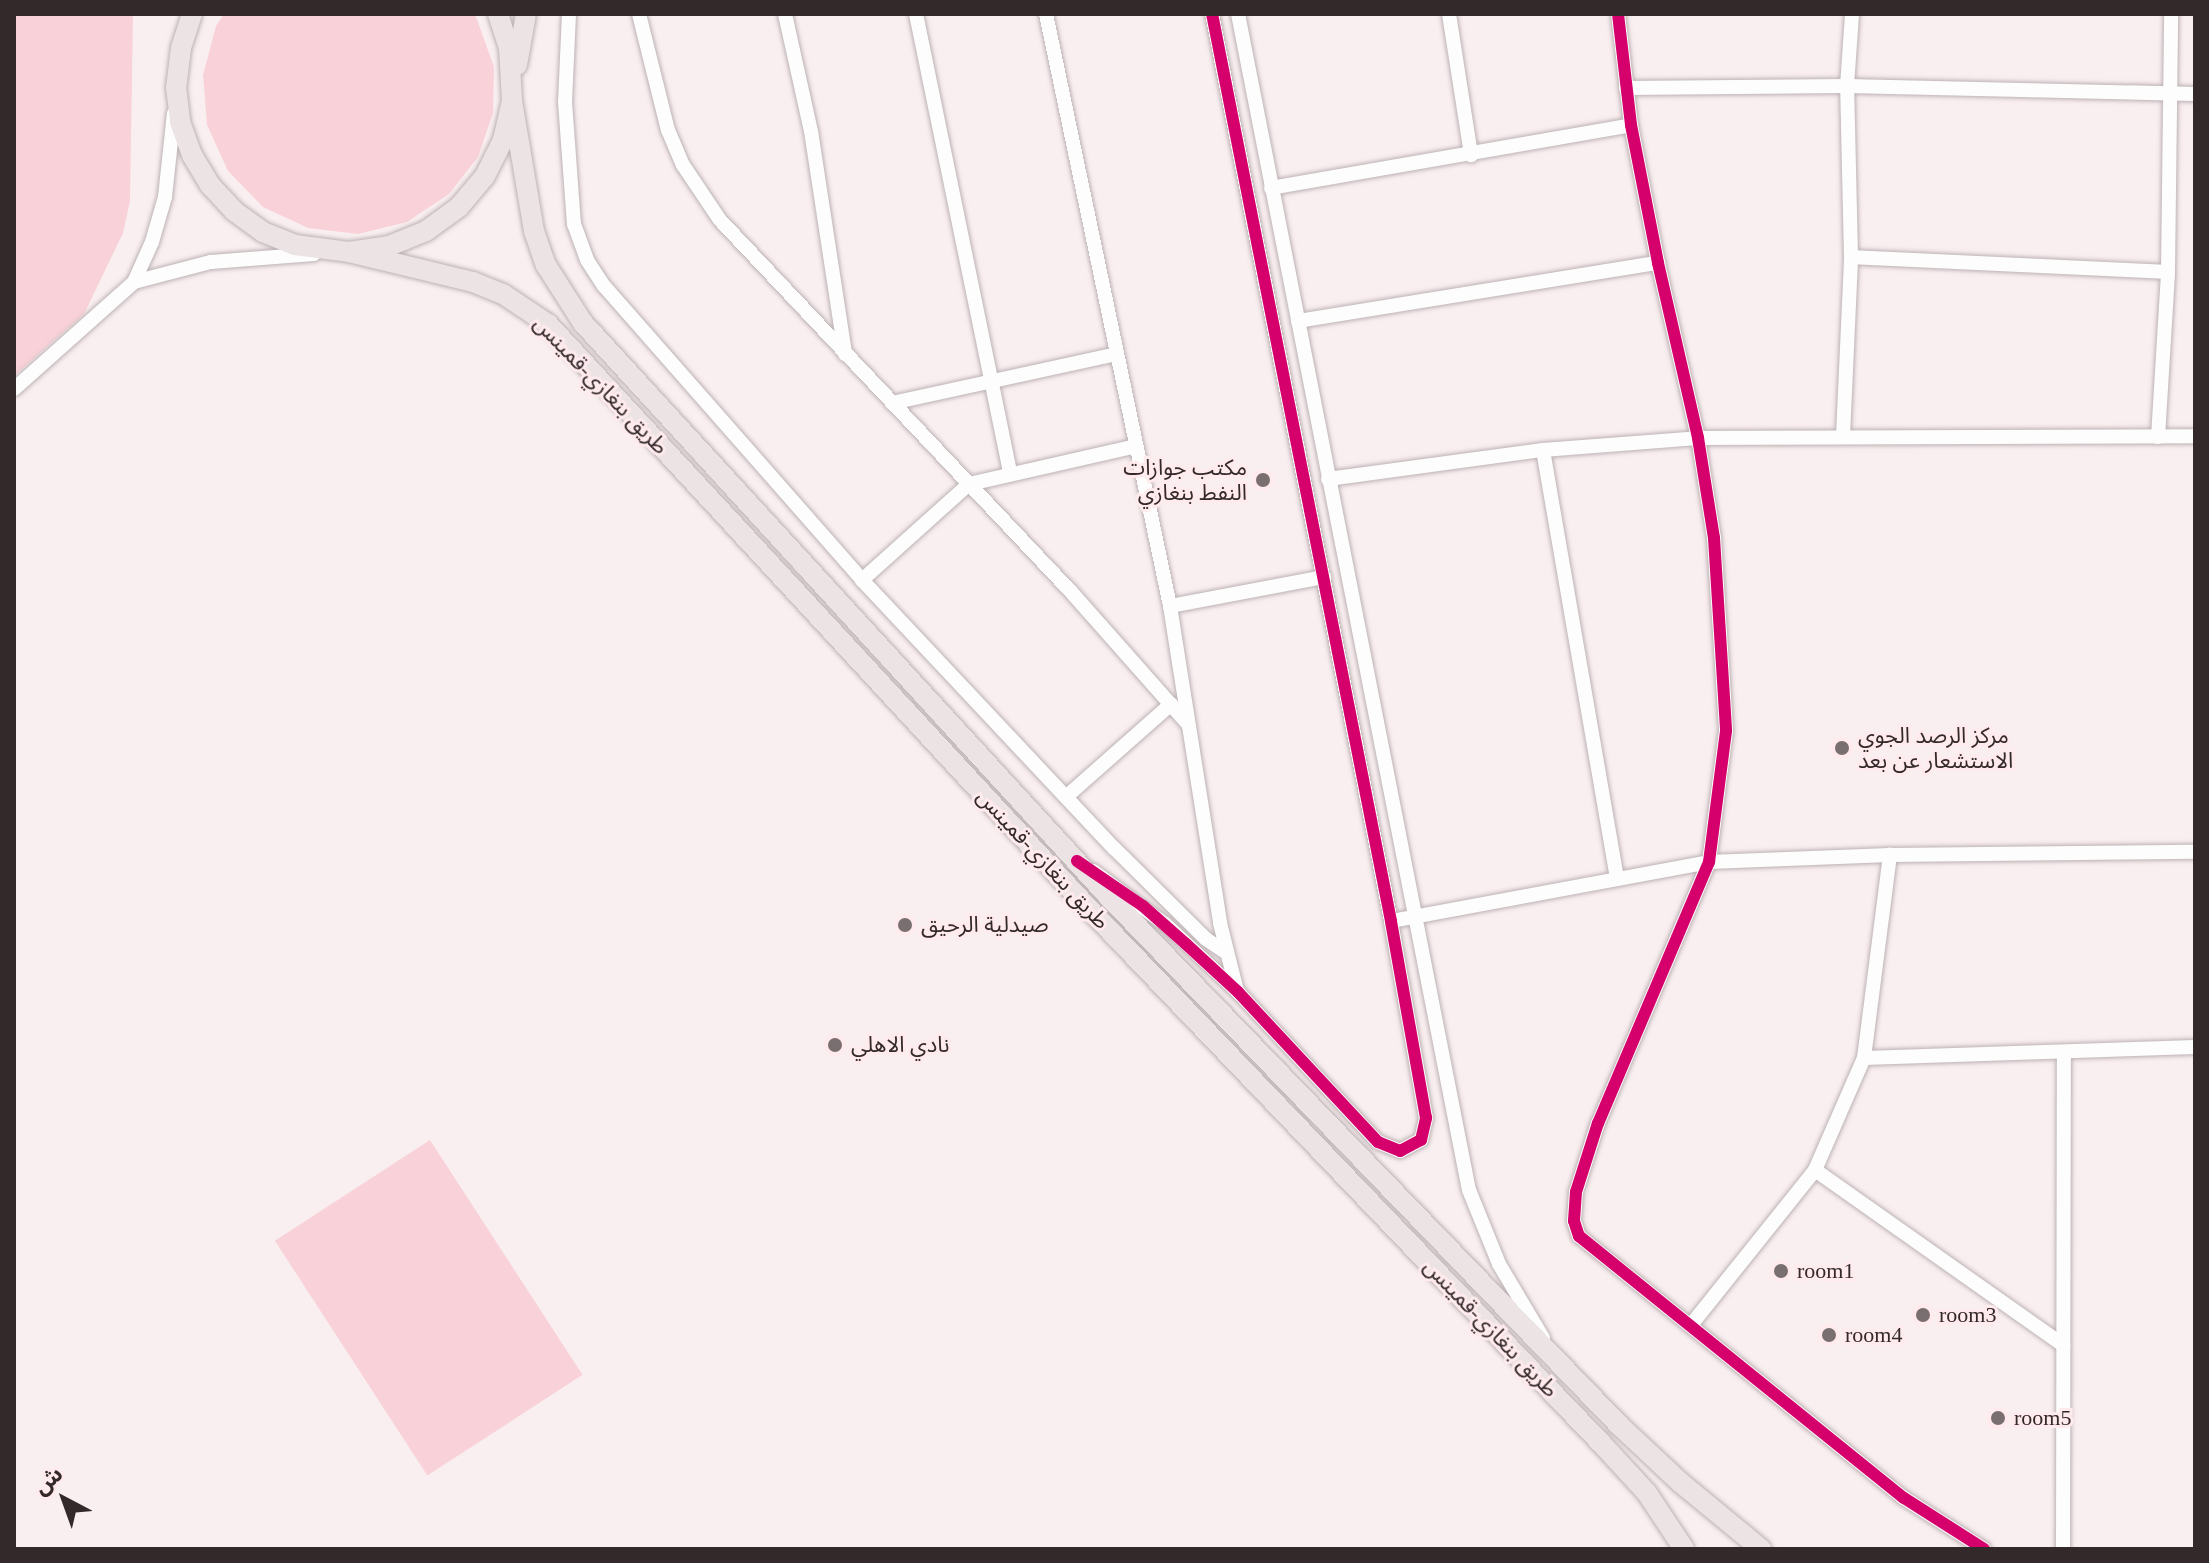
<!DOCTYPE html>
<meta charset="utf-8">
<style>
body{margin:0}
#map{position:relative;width:2209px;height:1563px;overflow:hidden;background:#faeff0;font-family:"Times New Roman","Noto Sans Arabic",serif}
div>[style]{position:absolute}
.green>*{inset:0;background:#f8d2d8;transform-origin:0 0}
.roads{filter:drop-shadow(0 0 2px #bcb2b4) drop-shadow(0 0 2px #bcb2b4)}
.street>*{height:14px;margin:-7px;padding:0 7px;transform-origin:7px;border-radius:7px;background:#fefdfd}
.primary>*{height:20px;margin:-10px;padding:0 10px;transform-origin:10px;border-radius:10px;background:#ece3e5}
.cycleway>*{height:12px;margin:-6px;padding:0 6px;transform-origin:6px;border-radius:6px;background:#d6006c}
.dots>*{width:22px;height:22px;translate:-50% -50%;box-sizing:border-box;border:4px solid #ffeaed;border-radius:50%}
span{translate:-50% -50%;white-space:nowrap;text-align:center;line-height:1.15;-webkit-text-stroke:6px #ffeaed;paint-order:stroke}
.street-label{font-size:22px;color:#33292b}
.poi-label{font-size:22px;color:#33292b}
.right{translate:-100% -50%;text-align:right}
.left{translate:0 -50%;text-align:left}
.frame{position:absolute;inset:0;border:16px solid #33292b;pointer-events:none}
.north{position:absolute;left:24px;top:1459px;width:80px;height:80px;-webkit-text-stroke:6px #ffeaed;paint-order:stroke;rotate:319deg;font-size:22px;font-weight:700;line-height:32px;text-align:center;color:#33292b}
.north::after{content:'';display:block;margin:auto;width:28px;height:36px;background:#33292b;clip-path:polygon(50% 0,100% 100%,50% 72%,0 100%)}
</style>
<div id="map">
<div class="green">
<div style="clip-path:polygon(14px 14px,133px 14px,130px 201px,123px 233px,84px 314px,14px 376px)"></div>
<div style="clip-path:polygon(224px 14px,475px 14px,494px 67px,493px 113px,478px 157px,449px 194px,407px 222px,358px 234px,308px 228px,263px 207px,228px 171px,207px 125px,203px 75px,216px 26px)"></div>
<div style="left:430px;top:1140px;width:280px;height:185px;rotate:57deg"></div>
</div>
<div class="roads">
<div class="street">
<div style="left:569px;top:14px;width:88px;rotate:92.6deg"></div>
<div style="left:565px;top:102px;width:122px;rotate:85.8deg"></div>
<div style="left:574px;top:224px;width:38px;rotate:70deg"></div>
<div style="left:587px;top:260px;width:31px;rotate:57deg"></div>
<div style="left:604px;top:286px;width:391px;rotate:48.7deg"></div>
<div style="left:862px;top:580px;width:368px;rotate:46.8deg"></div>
<div style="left:1114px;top:848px;width:129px;rotate:44.7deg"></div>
<div style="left:1206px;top:939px;width:25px;rotate:34deg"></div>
<div style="left:639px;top:14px;width:120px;rotate:76deg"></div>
<div style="left:668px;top:130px;width:38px;rotate:67deg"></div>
<div style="left:683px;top:165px;width:66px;rotate:56.1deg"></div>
<div style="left:720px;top:220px;width:514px;rotate:46.65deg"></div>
<div style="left:1073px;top:594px;width:174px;rotate:48.5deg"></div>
<div style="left:785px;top:14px;width:120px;rotate:77.5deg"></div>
<div style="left:811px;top:131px;width:226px;rotate:81.3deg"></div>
<div style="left:916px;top:14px;width:469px;rotate:78.4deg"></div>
<div style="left:1046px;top:14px;width:605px;rotate:78.17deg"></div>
<div style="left:1170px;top:606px;width:321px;rotate:81deg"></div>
<div style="left:1220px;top:923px;width:70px;rotate:76deg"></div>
<div style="left:1238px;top:14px;width:1198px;rotate:78.89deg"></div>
<div style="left:1469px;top:1190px;width:80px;rotate:67.9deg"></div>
<div style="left:1499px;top:1264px;width:86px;rotate:59.3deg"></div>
<div style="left:1449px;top:14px;width:143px;rotate:81.1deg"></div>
<div style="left:1618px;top:14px;width:112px;rotate:83.3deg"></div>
<div style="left:1631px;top:125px;width:141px;rotate:78.9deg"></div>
<div style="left:1658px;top:263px;width:180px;rotate:77.1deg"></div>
<div style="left:1698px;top:438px;width:101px;rotate:80.9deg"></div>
<div style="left:1714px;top:538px;width:193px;rotate:86.4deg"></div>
<div style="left:1726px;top:731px;width:132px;rotate:97.4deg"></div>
<div style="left:1709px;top:862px;width:284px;rotate:113deg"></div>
<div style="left:1598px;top:1123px;width:72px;rotate:107.7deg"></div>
<div style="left:1576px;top:1192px;width:29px;rotate:94deg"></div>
<div style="left:1574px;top:1221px;width:16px;rotate:72deg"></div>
<div style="left:1579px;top:1236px;width:417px;rotate:38.9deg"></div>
<div style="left:1904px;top:1498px;width:95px;rotate:32.5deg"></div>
<div style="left:1626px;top:88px;width:221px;rotate:-0.5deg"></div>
<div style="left:1847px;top:86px;width:348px;rotate:1.3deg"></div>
<div style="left:1271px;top:188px;width:365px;rotate:-9.9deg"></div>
<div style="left:1851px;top:257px;width:317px;rotate:2.7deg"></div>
<div style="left:134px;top:282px;width:44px;rotate:-65.8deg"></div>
<div style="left:152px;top:242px;width:47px;rotate:-73.9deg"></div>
<div style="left:165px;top:197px;width:84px;rotate:-83.9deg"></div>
<div style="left:1298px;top:321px;width:365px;rotate:-9.2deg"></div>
<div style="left:14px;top:389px;width:161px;rotate:-41.7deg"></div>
<div style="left:134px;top:282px;width:80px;rotate:-14.6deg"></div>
<div style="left:211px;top:262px;width:103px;rotate:-4.4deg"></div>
<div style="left:892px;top:403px;width:230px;rotate:-12.3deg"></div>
<div style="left:1843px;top:436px;width:179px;rotate:-87.4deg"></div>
<div style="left:1851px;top:257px;width:171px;rotate:-91.3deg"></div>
<div style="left:1847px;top:86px;width:72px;rotate:-86deg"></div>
<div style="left:2158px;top:437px;width:165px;rotate:-86.5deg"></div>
<div style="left:2168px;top:272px;width:258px;rotate:-89.3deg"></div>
<div style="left:1543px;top:450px;width:434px;rotate:80.2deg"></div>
<div style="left:1328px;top:479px;width:217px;rotate:-7.7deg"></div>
<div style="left:1543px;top:450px;width:155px;rotate:-4.4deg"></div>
<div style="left:1698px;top:438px;width:497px;rotate:-0.2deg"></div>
<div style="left:862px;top:580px;width:144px;rotate:-41.9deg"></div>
<div style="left:969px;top:484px;width:171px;rotate:-12.8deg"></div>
<div style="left:1170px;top:606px;width:157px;rotate:-10.7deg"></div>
<div style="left:1067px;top:796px;width:139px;rotate:-41.5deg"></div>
<div style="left:1093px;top:871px;width:89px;rotate:36.4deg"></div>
<div style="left:1165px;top:924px;width:100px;rotate:43deg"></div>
<div style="left:1238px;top:992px;width:205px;rotate:47deg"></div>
<div style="left:1378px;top:1142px;width:24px;rotate:22deg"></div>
<div style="left:1400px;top:1151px;width:24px;rotate:-28deg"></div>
<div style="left:1421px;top:1140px;width:23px;rotate:-77deg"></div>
<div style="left:1426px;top:1118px;width:200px;rotate:-100.1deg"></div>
<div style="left:1391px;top:921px;width:924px;rotate:-101.16deg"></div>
<div style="left:1391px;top:921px;width:323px;rotate:-10.5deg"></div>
<div style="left:1709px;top:862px;width:181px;rotate:-2.2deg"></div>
<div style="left:1890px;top:855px;width:305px;rotate:-0.6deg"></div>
<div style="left:1864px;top:1058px;width:331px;rotate:-1.9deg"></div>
<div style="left:1815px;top:1170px;width:304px;rotate:35.2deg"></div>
<div style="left:1691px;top:1325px;width:198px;rotate:-51.3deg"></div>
<div style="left:1815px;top:1170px;width:122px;rotate:-66.4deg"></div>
<div style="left:1864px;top:1058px;width:205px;rotate:-82.7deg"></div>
<div style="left:2063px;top:1549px;width:496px;rotate:-89.9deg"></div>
</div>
<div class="primary">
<div style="left:192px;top:14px;width:36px;rotate:108deg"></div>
<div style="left:181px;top:48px;width:39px;rotate:97deg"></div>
<div style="left:176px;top:87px;width:35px;rotate:83deg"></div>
<div style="left:180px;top:122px;width:35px;rotate:70deg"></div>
<div style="left:192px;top:155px;width:35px;rotate:59deg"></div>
<div style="left:210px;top:185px;width:35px;rotate:47deg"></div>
<div style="left:234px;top:211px;width:36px;rotate:36deg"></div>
<div style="left:263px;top:232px;width:35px;rotate:22deg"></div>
<div style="left:295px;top:245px;width:54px;rotate:7.4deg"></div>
<div style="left:349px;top:252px;width:40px;rotate:-8.5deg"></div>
<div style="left:389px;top:246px;width:40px;rotate:-22deg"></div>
<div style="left:426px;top:231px;width:41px;rotate:-36deg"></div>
<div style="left:459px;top:207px;width:40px;rotate:-50deg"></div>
<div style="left:485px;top:176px;width:40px;rotate:-63.4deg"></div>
<div style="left:503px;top:140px;width:40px;rotate:-77deg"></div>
<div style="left:512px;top:101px;width:53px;rotate:-93.2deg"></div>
<div style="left:509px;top:48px;width:36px;rotate:-108deg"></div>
<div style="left:517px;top:65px;width:52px;rotate:-80deg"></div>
<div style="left:512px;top:101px;width:132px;rotate:80.4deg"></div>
<div style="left:534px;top:231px;width:36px;rotate:71deg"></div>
<div style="left:546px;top:265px;width:69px;rotate:57.5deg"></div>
<div style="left:583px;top:323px;width:777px;rotate:47.5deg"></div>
<div style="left:1108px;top:896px;width:736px;rotate:45.99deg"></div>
<div style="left:1619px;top:1425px;width:85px;rotate:43.1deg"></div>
<div style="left:1681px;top:1483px;width:104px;rotate:39.5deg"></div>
<div style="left:349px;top:252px;width:128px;rotate:13.6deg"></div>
<div style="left:473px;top:282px;width:32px;rotate:22deg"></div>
<div style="left:503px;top:294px;width:54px;rotate:33.7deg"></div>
<div style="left:548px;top:324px;width:798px;rotate:47.23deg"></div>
<div style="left:1090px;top:910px;width:738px;rotate:46.21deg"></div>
<div style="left:1601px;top:1443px;width:68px;rotate:47.4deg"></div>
<div style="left:1647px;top:1493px;width:67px;rotate:56.5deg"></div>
</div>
</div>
<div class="cycleway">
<div style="left:1618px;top:14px;width:112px;rotate:83.3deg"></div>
<div style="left:1631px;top:125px;width:141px;rotate:78.9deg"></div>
<div style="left:1658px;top:263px;width:180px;rotate:77.1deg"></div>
<div style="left:1698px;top:438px;width:101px;rotate:80.9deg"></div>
<div style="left:1714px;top:538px;width:193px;rotate:86.4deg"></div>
<div style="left:1726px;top:731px;width:132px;rotate:97.4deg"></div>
<div style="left:1709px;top:862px;width:284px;rotate:113deg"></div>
<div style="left:1598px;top:1123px;width:72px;rotate:107.7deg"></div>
<div style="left:1576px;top:1192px;width:29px;rotate:94deg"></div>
<div style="left:1574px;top:1221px;width:16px;rotate:72deg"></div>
<div style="left:1579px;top:1236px;width:417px;rotate:38.9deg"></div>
<div style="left:1904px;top:1498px;width:95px;rotate:32.5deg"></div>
<div style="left:1077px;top:861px;width:80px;rotate:34.3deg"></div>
<div style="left:1143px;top:906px;width:57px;rotate:41.5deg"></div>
<div style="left:1186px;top:944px;width:71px;rotate:42.7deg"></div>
<div style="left:1238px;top:992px;width:205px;rotate:47deg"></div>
<div style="left:1378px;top:1142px;width:24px;rotate:22deg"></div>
<div style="left:1400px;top:1151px;width:24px;rotate:-28deg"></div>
<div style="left:1421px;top:1140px;width:23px;rotate:-77deg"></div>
<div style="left:1426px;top:1118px;width:200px;rotate:-100.1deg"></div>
<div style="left:1391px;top:921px;width:924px;rotate:-101.16deg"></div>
</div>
<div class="dots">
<div style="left:1263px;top:480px;background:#796e70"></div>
<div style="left:1842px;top:748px;background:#796e70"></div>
<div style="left:905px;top:925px;background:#796e70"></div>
<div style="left:835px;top:1045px;background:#796e70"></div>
<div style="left:1781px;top:1271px;background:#796e70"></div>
<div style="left:1923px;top:1315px;background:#796e70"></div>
<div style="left:1829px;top:1335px;background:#796e70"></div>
<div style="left:1998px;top:1418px;background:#796e70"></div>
</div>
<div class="street-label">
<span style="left:601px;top:385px;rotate:46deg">طريق بنغازي-قمينس</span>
<span style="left:1043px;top:859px;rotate:47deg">طريق بنغازي-قمينس</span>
<span style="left:1491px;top:1328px;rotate:46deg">طريق بنغازي-قمينس</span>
</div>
<div class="poi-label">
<span class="right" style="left:1247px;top:480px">مكتب جوازات<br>النفط بنغازي</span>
<span class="left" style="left:1858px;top:748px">مركز الرصد الجوي<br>الاستشعار عن بعد</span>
<span class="left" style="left:921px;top:925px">صيدلية الرحيق</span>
<span class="left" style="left:851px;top:1045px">نادي الاهلي</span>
<span class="left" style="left:1797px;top:1271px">room1</span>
<span class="left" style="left:1939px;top:1315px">room3</span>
<span class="left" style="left:1845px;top:1335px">room4</span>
<span class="left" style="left:2014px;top:1418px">room5</span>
</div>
<div class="frame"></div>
<div class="north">ش</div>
</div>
